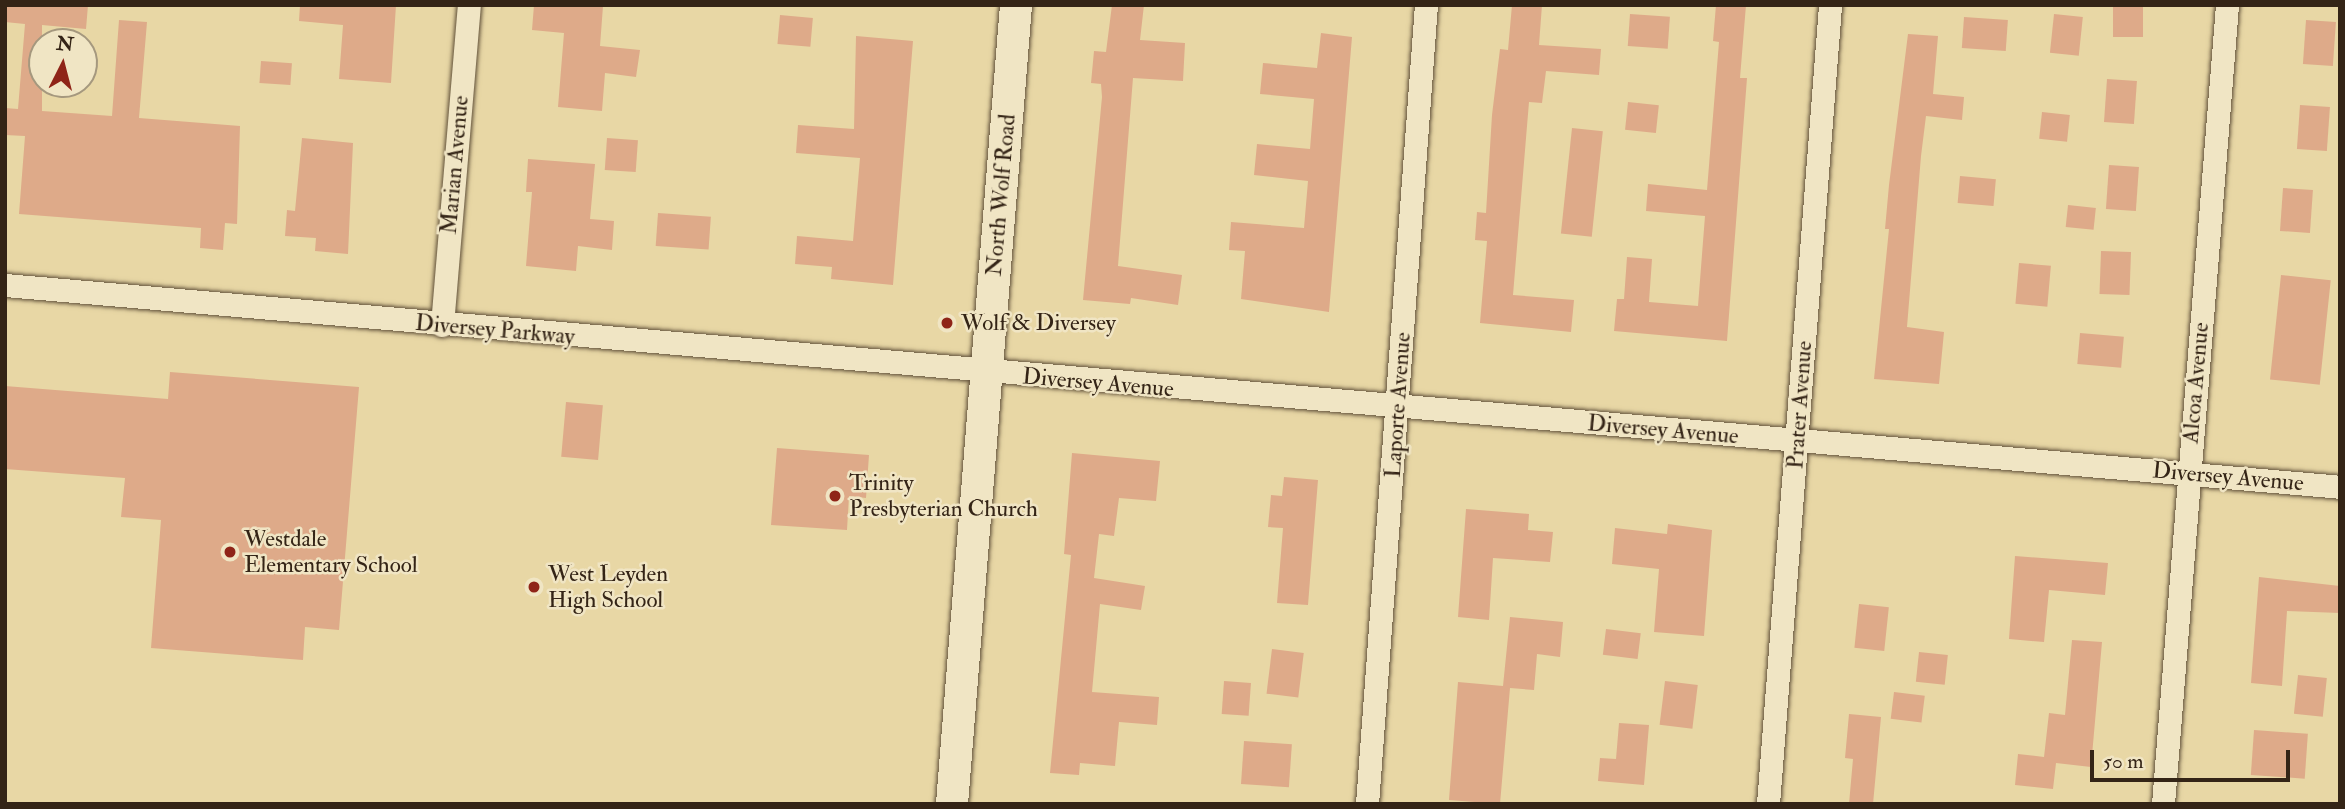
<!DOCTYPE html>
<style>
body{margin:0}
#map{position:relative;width:2345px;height:809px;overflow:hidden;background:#e8d7a5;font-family:"IM FELL Double Pica",serif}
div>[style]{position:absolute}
.building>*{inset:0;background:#deaa89;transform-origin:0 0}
.roads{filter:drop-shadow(0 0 2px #61513a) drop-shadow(0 0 2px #61513a)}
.street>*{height:23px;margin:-11.5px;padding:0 11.5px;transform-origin:11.5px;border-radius:11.5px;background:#f0e5c4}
.secondary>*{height:32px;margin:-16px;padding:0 16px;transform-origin:16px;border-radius:16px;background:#f0e5c4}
.dots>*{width:19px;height:19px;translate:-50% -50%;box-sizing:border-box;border:4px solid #f0e5c4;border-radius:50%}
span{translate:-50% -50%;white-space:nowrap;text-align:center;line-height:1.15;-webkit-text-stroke:5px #f0e5c4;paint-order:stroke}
.street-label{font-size:23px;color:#342416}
.poi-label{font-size:23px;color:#342416}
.left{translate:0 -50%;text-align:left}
.frame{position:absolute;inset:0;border:7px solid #342416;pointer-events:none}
.north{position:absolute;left:28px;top:28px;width:70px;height:70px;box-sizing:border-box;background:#f0e5c4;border:2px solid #a5987e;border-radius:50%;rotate:6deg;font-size:19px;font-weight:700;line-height:28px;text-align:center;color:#342416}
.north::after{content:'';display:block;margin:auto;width:24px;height:32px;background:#8f2418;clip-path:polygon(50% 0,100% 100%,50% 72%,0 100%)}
.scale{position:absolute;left:2090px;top:750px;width:200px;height:32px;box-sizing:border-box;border:4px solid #342416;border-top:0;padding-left:9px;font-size:21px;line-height:24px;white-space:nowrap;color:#342416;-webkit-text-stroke:5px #f0e5c4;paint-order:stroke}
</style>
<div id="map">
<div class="building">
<div style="clip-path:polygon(5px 5px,88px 5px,86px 29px,42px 25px,42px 111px,112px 116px,119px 20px,147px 22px,139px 118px,240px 126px,237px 224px,225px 223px,223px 250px,200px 248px,201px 228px,19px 214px,25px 136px,5px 135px,5px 108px,18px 109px,25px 24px,5px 22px)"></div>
<div style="clip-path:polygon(300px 5px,396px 5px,391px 83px,339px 79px,343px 25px,299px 21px)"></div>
<div style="clip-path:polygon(534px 5px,603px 6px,600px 46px,640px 50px,636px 77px,605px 73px,602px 111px,558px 107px,564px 33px,532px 30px)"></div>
<div style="clip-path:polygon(1112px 5px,1144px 5px,1140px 40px,1185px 43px,1183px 81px,1133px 78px,1118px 266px,1182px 275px,1178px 305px,1131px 298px,1130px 304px,1083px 300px,1102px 97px,1101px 84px,1091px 83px,1094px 51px,1106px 52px)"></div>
<div style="clip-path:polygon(1512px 5px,1542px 5px,1539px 45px,1601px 49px,1599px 75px,1546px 71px,1542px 103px,1529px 102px,1513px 295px,1574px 300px,1571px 332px,1480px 323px,1487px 241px,1475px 240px,1477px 212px,1486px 213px,1492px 115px,1500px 49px,1508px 50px)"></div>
<div style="clip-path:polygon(1716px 5px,1746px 5px,1740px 78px,1747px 78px,1727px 341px,1614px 331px,1617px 299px,1624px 299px,1627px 257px,1652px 259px,1649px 302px,1698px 306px,1705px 216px,1646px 211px,1648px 184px,1707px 190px,1719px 42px,1713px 41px)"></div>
<div style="left:2113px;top:5px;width:30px;height:32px"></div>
<div style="left:1630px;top:14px;width:40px;height:32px;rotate:4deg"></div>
<div style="left:2054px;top:14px;width:29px;height:39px;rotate:6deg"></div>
<div style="left:780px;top:15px;width:33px;height:29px;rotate:5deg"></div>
<div style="left:1964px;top:17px;width:44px;height:31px;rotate:4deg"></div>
<div style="left:2306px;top:20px;width:30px;height:44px;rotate:4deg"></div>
<div style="clip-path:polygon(1321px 33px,1352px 37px,1329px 312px,1241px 299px,1245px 251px,1229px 250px,1231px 222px,1304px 228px,1308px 181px,1254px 175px,1257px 144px,1310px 149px,1314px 99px,1260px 94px,1263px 63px,1317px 68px)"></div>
<div style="clip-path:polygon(1908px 34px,1938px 36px,1933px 94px,1964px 97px,1962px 120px,1926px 116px,1921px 156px,1907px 327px,1944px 332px,1939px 384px,1874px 379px,1889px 229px,1885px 229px,1889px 185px)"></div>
<div style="clip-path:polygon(856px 36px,913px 41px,893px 285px,831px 279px,832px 267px,795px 264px,797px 236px,853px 241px,860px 158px,796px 153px,798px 125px,854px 129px)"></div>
<div style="left:261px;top:61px;width:31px;height:22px;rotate:4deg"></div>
<div style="left:2107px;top:79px;width:30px;height:43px;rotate:4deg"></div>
<div style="left:1628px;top:102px;width:31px;height:28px;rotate:6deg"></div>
<div style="left:2300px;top:105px;width:30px;height:44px;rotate:4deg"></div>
<div style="left:2042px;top:112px;width:28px;height:27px;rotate:6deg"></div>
<div style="left:1572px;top:128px;width:31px;height:106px;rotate:6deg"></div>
<div style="clip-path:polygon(302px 138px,353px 143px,348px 254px,315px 251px,316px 238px,285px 236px,287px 210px,295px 211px)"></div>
<div style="left:607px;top:138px;width:31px;height:32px;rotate:4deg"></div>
<div style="clip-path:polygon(528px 159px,595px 164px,590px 219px,614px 221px,612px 250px,578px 246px,576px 271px,526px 266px,532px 192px,526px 192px)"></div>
<div style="left:2109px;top:165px;width:30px;height:44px;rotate:4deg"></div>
<div style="left:1960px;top:176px;width:36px;height:27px;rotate:5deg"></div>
<div style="left:2283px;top:188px;width:30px;height:43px;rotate:4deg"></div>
<div style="left:2068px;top:205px;width:28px;height:22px;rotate:6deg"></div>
<div style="left:658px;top:213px;width:53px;height:33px;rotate:4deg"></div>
<div style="left:2101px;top:251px;width:30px;height:43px;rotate:2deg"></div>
<div style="left:2019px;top:263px;width:32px;height:41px;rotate:5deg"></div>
<div style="left:2281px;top:275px;width:50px;height:105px;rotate:6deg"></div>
<div style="left:2080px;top:333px;width:44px;height:31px;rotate:5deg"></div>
<div style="clip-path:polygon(170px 372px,359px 387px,339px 630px,305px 627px,303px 660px,151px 648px,161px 520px,121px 517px,125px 478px,5px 469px,5px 386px,168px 399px)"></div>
<div style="left:566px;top:402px;width:37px;height:55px;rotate:5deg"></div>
<div style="clip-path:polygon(777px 448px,869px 455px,866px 498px,849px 496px,847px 530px,771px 525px)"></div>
<div style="clip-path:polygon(1072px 453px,1160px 461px,1156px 501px,1119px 498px,1114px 536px,1099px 534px,1094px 578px,1145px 586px,1141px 610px,1100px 604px,1092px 692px,1159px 697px,1157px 725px,1119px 722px,1115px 766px,1080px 763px,1079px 775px,1050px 773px,1071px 555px,1064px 554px)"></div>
<div style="clip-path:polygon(1284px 477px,1318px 480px,1308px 605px,1277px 603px,1283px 528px,1268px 527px,1271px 495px,1282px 496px)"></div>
<div style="clip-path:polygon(1466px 509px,1529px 514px,1528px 530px,1553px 532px,1550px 562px,1493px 558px,1489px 620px,1458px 617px)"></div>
<div style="clip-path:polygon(1668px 524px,1712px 530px,1704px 636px,1654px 632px,1659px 569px,1612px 564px,1615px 528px,1667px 534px)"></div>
<div style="clip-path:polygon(2015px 556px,2108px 563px,2105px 595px,2049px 590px,2044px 642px,2009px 639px)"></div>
<div style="clip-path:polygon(2259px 577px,2340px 586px,2340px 613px,2287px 611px,2282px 686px,2251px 683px)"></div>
<div style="left:1859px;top:604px;width:30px;height:44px;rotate:6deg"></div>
<div style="clip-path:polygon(1510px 617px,1563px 622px,1560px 657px,1537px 654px,1534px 690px,1510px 688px,1500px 804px,1449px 800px,1458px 682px,1503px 686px)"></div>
<div style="left:1606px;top:629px;width:35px;height:26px;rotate:7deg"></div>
<div style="clip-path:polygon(2072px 640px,2102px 642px,2091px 767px,2056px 763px,2053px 789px,2015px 785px,2018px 754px,2044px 757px,2049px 713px,2065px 715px)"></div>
<div style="left:1272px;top:649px;width:32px;height:45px;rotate:7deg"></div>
<div style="left:1919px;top:652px;width:29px;height:30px;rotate:6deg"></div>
<div style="left:2298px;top:675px;width:29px;height:39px;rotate:6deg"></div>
<div style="left:1224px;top:681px;width:27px;height:33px;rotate:4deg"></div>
<div style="left:1665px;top:681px;width:33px;height:44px;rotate:7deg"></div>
<div style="left:1894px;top:692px;width:31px;height:27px;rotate:7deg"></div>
<div style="clip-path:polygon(1849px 714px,1881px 717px,1873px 804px,1849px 804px,1853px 759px,1845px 758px)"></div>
<div style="clip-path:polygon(1619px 723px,1649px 725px,1644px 785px,1598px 781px,1600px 758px,1616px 759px)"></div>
<div style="left:2254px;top:730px;width:54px;height:45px;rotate:4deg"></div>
<div style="left:1244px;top:741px;width:48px;height:43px;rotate:4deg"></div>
</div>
<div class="roads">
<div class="street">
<div style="left:5px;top:285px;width:2344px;rotate:4.94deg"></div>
<div style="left:442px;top:325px;width:321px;rotate:-85.2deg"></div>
<div style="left:1367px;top:804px;width:801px;rotate:-85.78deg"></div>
<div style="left:1768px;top:804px;width:801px;rotate:-85.56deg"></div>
<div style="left:2163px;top:804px;width:802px;rotate:-85.42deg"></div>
</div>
<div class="secondary">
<div style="left:952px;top:804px;width:802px;rotate:-85.42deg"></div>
</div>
</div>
<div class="dots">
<div style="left:947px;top:323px;background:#8f2418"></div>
<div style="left:835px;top:496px;background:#8f2418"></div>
<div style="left:230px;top:552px;background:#8f2418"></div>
<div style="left:534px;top:587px;background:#8f2418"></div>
</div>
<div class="street-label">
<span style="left:455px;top:165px;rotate:-85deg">Marian Avenue</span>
<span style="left:1001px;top:195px;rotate:-85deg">North Wolf Road</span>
<span style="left:495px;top:330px;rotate:5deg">Diversey Parkway</span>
<span style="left:1098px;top:383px;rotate:5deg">Diversey Avenue</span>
<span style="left:2196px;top:383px;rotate:-85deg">Alcoa Avenue</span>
<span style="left:1398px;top:405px;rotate:-86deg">Laporte Avenue</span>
<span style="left:1800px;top:405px;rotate:-86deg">Prater Avenue</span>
<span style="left:1663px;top:430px;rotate:5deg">Diversey Avenue</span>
<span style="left:2228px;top:477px;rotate:5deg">Diversey Avenue</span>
</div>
<div class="poi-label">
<span class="left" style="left:961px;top:323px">Wolf &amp; Diversey</span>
<span class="left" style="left:849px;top:496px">Trinity<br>Presbyterian Church</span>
<span class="left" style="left:244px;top:552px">Westdale<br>Elementary School</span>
<span class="left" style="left:548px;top:587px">West Leyden<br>High School</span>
</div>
<div class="frame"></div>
<div class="north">N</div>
<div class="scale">50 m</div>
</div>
